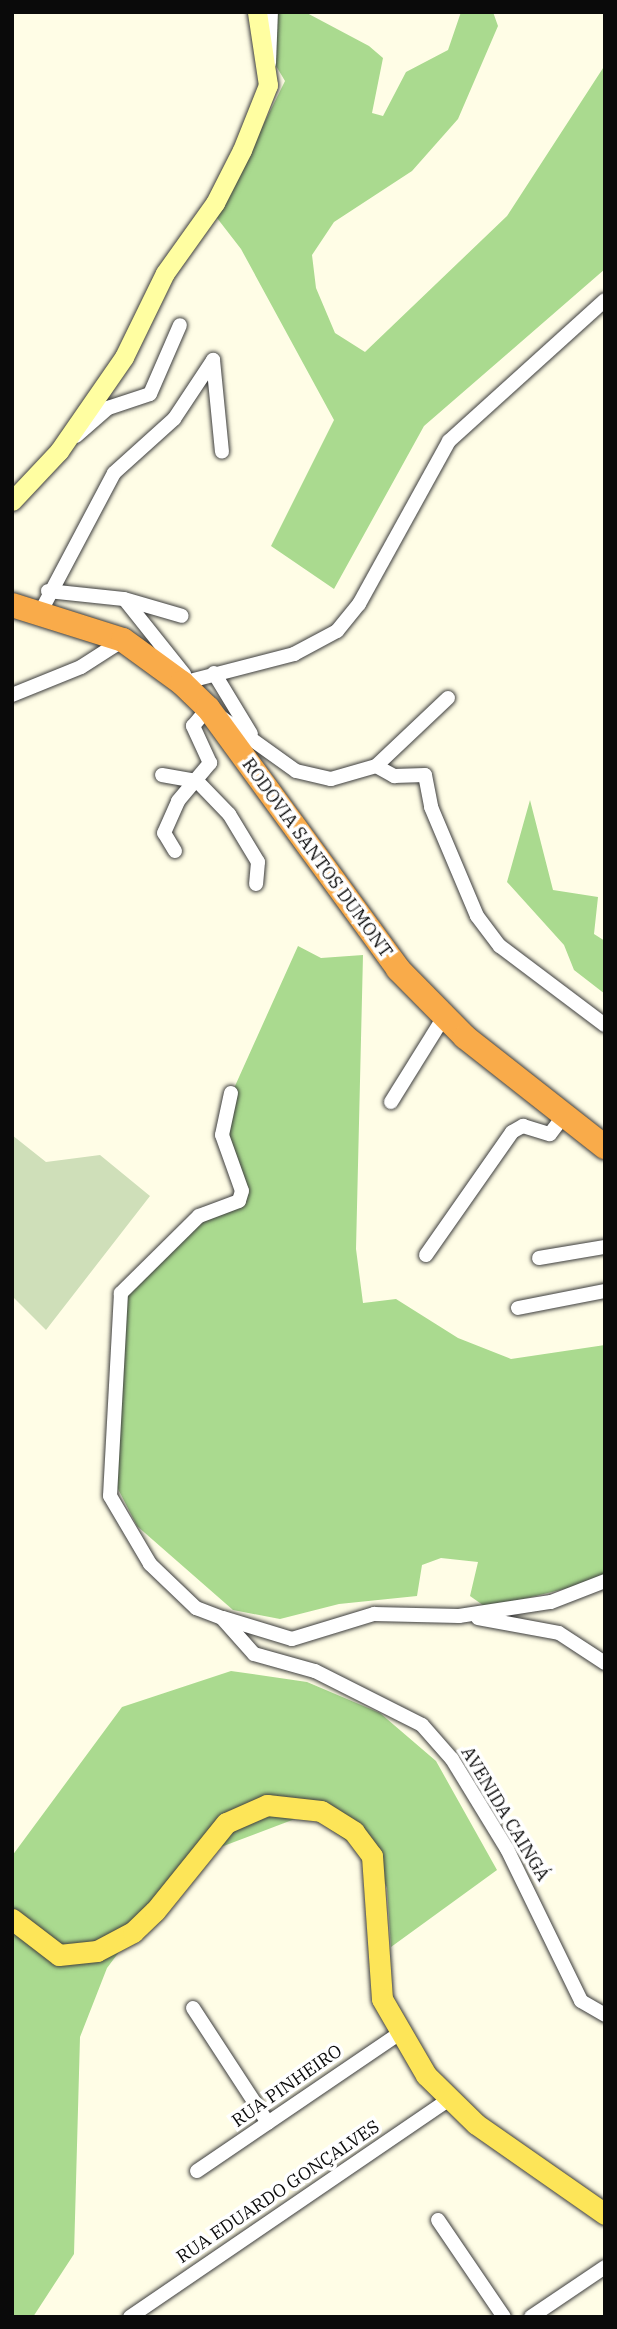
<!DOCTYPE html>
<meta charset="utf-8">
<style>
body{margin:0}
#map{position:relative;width:617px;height:2329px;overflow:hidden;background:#fffde6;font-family:"IBM Plex Serif",serif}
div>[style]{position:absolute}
.forest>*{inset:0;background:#aada8f}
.cemetery>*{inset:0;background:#cfdfb9}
.roads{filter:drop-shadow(0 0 2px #3d3d3d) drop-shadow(0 0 2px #3d3d3d)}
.street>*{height:14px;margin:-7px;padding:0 7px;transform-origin:7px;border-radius:7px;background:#fff}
.secondary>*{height:19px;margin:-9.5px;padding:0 9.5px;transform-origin:9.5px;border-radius:9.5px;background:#fffea1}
.primary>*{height:21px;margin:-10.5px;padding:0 10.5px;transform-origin:10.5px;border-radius:10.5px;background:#fde558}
.highway>*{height:24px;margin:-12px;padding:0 12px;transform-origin:12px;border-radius:12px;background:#f9ab4a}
span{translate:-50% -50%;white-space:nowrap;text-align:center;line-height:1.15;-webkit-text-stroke:7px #fff;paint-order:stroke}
.street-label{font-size:18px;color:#0a0a0a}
.frame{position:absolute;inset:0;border:14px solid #0a0a0a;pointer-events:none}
</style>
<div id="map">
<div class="forest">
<div style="clip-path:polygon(261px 12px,305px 12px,369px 46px,383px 58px,372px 113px,383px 116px,406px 72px,448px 50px,461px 12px,493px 12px,498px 26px,458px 119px,412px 171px,334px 222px,312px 255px,316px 288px,335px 333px,365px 352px,507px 216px,605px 65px,605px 269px,424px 426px,334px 589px,271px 546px,334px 420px,241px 249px,217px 218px,285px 81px,269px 54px)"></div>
<div style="clip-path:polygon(530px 800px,553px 890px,598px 897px,594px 934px,605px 941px,605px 994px,574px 970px,564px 945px,507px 882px)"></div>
<div style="clip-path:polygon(298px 946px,321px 958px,363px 955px,356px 1249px,363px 1303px,396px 1299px,458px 1338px,511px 1359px,605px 1345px,605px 1579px,487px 1608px,470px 1596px,478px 1562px,441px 1558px,422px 1565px,417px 1596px,339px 1604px,280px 1619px,233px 1610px,137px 1526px,117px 1487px,124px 1299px,202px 1217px,246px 1190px,225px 1147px,235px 1086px)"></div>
<div style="clip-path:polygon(231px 1671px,307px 1682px,380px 1713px,436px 1761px,497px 1870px,391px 1947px,387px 1888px,375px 1860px,308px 1814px,189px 1859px,107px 1968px,80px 2037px,74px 2254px,33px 2317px,12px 2317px,12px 1856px,122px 1707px)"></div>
</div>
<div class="cemetery">
<div style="clip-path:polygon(12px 1135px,46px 1162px,100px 1155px,150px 1196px,46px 1330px,12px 1296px)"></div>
</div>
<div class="roads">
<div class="street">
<div style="left:269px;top:63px;width:51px;rotate:-87.8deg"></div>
<div style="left:76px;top:436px;width:43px;rotate:-41.2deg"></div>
<div style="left:108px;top:408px;width:44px;rotate:-18.4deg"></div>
<div style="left:150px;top:394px;width:75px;rotate:-66.5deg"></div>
<div style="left:48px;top:591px;width:76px;rotate:6deg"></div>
<div style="left:124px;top:599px;width:60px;rotate:16.3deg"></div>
<div style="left:125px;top:600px;width:95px;rotate:51.4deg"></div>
<div style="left:41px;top:611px;width:156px;rotate:-62.1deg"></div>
<div style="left:114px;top:473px;width:81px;rotate:-42deg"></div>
<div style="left:174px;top:419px;width:71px;rotate:-56.5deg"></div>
<div style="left:213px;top:360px;width:92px;rotate:84.4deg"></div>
<div style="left:214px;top:673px;width:71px;rotate:58.8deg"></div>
<div style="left:182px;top:683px;width:116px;rotate:-14.5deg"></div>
<div style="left:294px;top:654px;width:49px;rotate:-28.1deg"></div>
<div style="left:337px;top:631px;width:35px;rotate:-51deg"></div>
<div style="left:359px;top:604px;width:186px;rotate:-61.1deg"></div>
<div style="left:449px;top:441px;width:210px;rotate:-42.1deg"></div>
<div style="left:12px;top:695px;width:74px;rotate:-22.1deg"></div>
<div style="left:81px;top:667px;width:50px;rotate:-32.7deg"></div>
<div style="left:376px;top:766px;width:21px;rotate:29deg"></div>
<div style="left:394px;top:776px;width:31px;rotate:-2deg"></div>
<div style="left:425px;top:775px;width:33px;rotate:79deg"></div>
<div style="left:431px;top:807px;width:118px;rotate:67.1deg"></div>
<div style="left:477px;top:916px;width:38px;rotate:53deg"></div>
<div style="left:500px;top:946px;width:131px;rotate:37deg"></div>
<div style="left:162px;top:775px;width:36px;rotate:10deg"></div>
<div style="left:197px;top:781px;width:46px;rotate:45.9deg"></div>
<div style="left:229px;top:814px;width:56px;rotate:58.9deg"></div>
<div style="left:258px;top:862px;width:22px;rotate:95deg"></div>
<div style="left:175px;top:851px;width:21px;rotate:-121deg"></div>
<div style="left:164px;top:833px;width:35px;rotate:-66deg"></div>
<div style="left:178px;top:801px;width:50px;rotate:-49.9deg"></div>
<div style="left:210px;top:763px;width:41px;rotate:-114.7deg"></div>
<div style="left:193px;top:726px;width:23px;rotate:-50deg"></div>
<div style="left:208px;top:708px;width:108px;rotate:35.6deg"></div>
<div style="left:296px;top:771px;width:36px;rotate:13deg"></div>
<div style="left:331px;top:779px;width:47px;rotate:-16.1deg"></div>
<div style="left:376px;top:766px;width:99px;rotate:-43.4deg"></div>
<div style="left:231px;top:1093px;width:43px;rotate:102.1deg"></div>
<div style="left:222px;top:1135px;width:59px;rotate:70.3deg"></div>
<div style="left:242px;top:1191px;width:10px;rotate:107deg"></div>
<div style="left:239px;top:1201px;width:43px;rotate:159.4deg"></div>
<div style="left:199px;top:1216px;width:110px;rotate:135.4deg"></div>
<div style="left:121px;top:1293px;width:203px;rotate:93.1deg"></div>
<div style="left:110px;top:1496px;width:79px;rotate:59.5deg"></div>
<div style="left:150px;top:1564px;width:64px;rotate:43.7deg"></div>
<div style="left:196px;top:1608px;width:28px;rotate:21deg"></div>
<div style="left:222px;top:1618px;width:48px;rotate:48.4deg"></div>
<div style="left:254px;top:1654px;width:63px;rotate:15.6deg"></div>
<div style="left:315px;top:1671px;width:120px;rotate:26.8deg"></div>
<div style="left:422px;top:1725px;width:45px;rotate:48.6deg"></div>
<div style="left:452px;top:1759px;width:105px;rotate:58.6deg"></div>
<div style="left:507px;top:1849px;width:169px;rotate:64deg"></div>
<div style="left:581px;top:2001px;width:28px;rotate:30deg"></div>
<div style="left:391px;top:1102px;width:100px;rotate:-58.1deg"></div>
<div style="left:426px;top:1255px;width:150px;rotate:-55deg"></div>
<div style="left:512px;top:1132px;width:13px;rotate:-29deg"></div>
<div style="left:523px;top:1126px;width:28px;rotate:17deg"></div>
<div style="left:550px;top:1134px;width:21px;rotate:-53deg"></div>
<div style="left:539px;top:1258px;width:67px;rotate:-9.5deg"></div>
<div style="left:518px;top:1308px;width:89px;rotate:-11.1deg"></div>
<div style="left:223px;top:1618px;width:72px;rotate:16.9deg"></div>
<div style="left:292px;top:1639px;width:86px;rotate:-17deg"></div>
<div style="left:374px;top:1614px;width:85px;rotate:1.3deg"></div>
<div style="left:459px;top:1616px;width:93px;rotate:-8.7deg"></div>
<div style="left:551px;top:1602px;width:58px;rotate:-21.3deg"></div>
<div style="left:478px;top:1618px;width:82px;rotate:10.5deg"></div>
<div style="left:559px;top:1633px;width:55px;rotate:33.1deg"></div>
<div style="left:193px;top:2008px;width:137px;rotate:56.9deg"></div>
<div style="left:197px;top:2171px;width:245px;rotate:-34.2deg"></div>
<div style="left:438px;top:2220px;width:117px;rotate:55.8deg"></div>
<div style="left:130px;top:2317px;width:385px;rotate:-34.3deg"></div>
<div style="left:531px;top:2317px;width:89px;rotate:-34deg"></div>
</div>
<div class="secondary">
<div style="left:12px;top:501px;width:69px;rotate:-46.8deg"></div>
<div style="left:59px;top:451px;width:114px;rotate:-55.3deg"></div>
<div style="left:124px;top:357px;width:93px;rotate:-64deg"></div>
<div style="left:165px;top:273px;width:86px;rotate:-54.5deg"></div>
<div style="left:215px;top:203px;width:59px;rotate:-63deg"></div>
<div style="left:242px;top:150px;width:70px;rotate:-68.2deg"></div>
<div style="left:268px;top:85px;width:74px;rotate:-98.6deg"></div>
</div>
<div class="primary">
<div style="left:12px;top:1919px;width:59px;rotate:37.5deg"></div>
<div style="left:59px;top:1955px;width:38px;rotate:-6deg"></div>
<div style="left:97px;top:1951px;width:41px;rotate:-27.8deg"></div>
<div style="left:133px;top:1932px;width:30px;rotate:-44deg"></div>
<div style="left:155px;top:1911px;width:113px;rotate:-51.1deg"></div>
<div style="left:226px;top:1823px;width:45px;rotate:-23.7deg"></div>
<div style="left:267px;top:1805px;width:54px;rotate:6.3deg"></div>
<div style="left:321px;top:1811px;width:39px;rotate:32deg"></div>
<div style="left:354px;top:1832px;width:30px;rotate:53deg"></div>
<div style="left:372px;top:1856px;width:143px;rotate:86deg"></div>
<div style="left:382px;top:1999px;width:88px;rotate:59.9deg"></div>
<div style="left:426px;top:2075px;width:70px;rotate:44.4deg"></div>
<div style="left:476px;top:2124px;width:157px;rotate:34.9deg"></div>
</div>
<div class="highway">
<div style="left:12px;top:605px;width:116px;rotate:17.5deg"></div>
<div style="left:123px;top:640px;width:73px;rotate:36.1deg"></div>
<div style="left:182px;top:683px;width:36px;rotate:44deg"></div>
<div style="left:208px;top:708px;width:323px;rotate:53.9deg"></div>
<div style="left:398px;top:969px;width:95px;rotate:45.4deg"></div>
<div style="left:465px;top:1037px;width:178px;rotate:38.2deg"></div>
</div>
</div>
<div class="street-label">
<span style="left:317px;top:858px;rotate:54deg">RODOVIA SANTOS DUMONT</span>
<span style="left:505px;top:1814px;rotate:59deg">AVENIDA CAINGÁ</span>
<span style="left:287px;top:2086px;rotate:-35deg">RUA PINHEIRO</span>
<span style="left:278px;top:2192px;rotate:-34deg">RUA EDUARDO GONÇALVES</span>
</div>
<div class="frame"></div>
</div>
